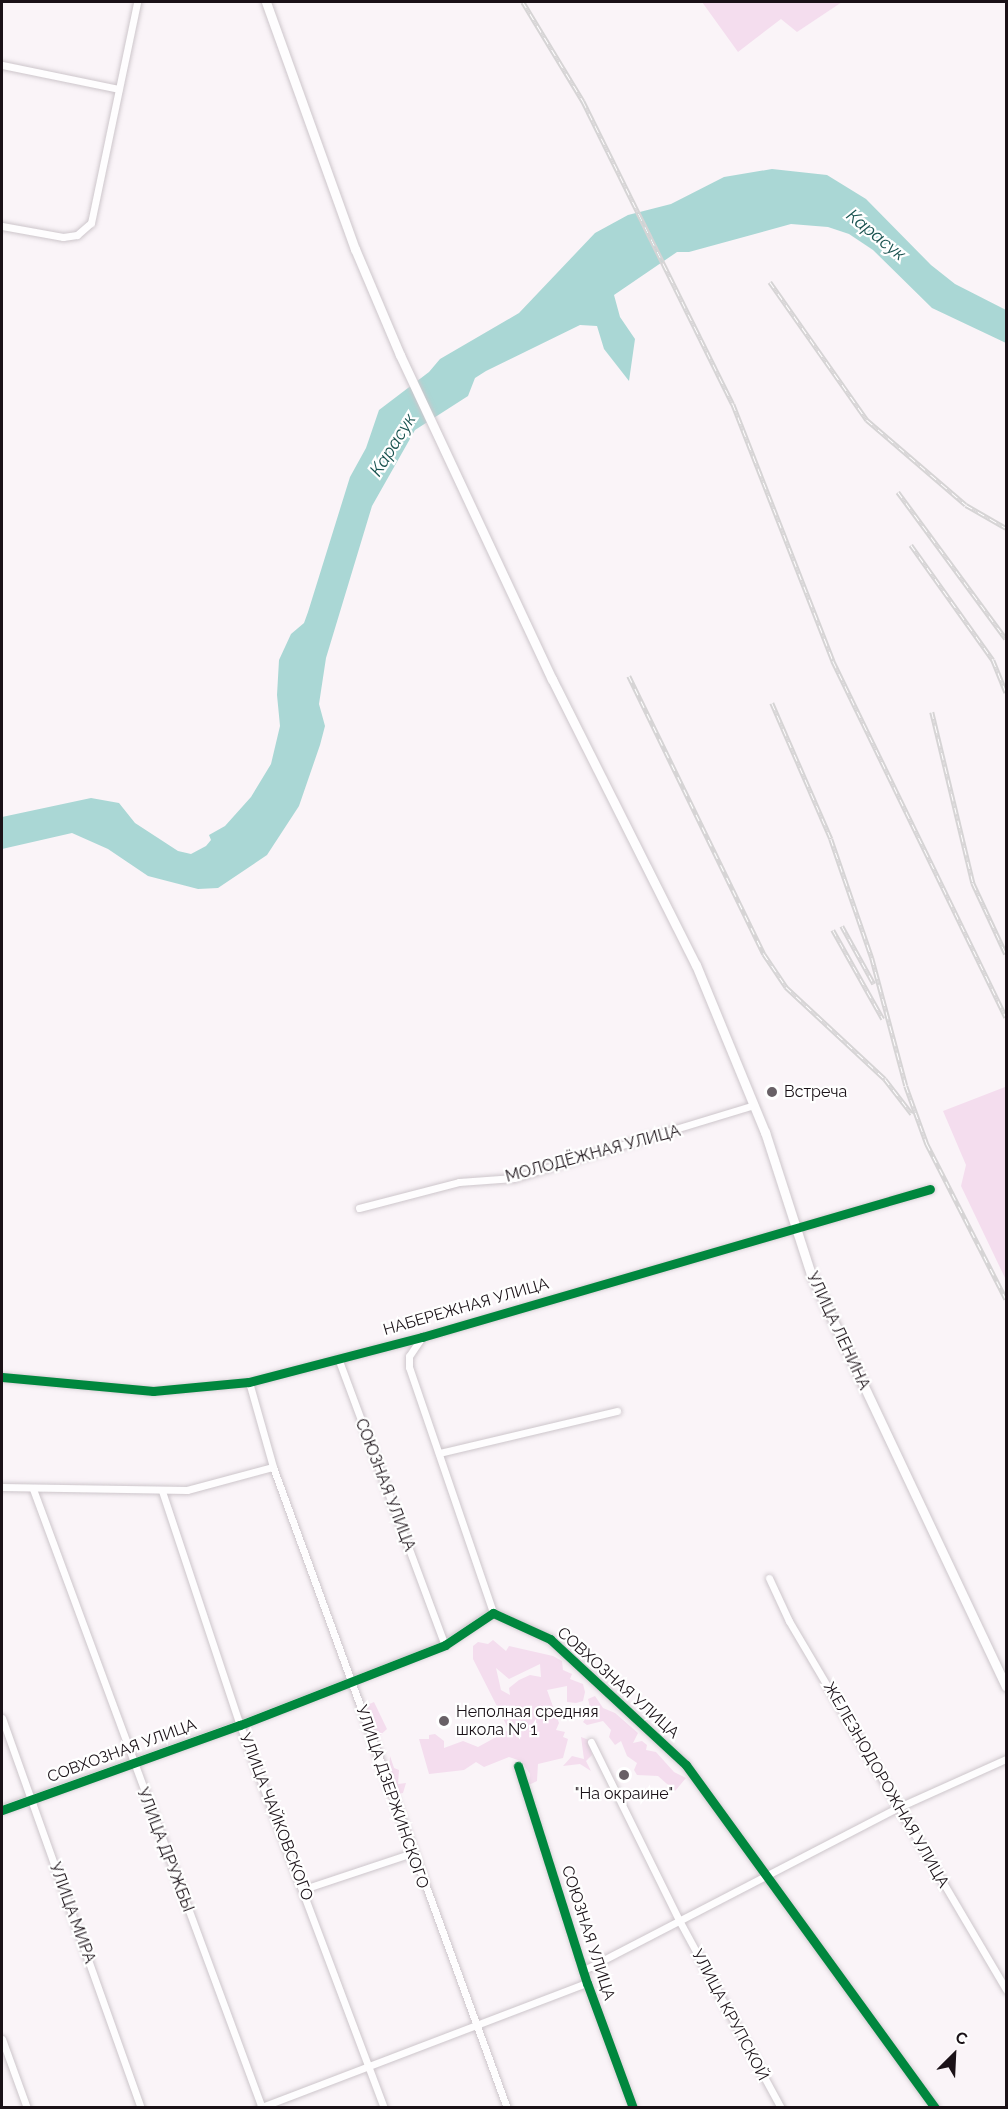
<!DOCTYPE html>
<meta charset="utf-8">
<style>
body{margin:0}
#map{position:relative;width:1008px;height:2109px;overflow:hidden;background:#faf4f8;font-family:Raleway,sans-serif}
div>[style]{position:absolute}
.green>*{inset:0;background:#f4ddee}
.water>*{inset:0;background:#aad7d5}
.roads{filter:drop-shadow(0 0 2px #cdc6cb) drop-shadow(0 0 2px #cdc6cb)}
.minor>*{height:7px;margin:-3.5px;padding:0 3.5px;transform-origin:3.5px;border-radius:3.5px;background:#fefdfe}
.tertiary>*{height:8px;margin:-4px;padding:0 4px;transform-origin:4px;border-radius:4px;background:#fefdfe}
.secondary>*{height:9px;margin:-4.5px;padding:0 4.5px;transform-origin:4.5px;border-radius:4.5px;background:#fefdfe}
.rail>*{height:4.5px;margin-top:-2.25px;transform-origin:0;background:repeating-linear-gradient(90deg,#fff 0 7px,#d6d4d5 0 14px);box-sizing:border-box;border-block:2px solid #d6d4d5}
.cycleway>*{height:9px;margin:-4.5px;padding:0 4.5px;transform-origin:4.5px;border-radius:4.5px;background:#00873e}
.dots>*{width:16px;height:16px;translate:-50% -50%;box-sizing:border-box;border:3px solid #fff;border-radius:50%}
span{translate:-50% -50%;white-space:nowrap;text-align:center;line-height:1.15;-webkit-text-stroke:4.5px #fff;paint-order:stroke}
.poi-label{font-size:16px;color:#1a1117}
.left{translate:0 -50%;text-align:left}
.street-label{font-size:16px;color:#1a1117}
.water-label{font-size:18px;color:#18524f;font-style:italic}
.frame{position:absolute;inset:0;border:3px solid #1a1117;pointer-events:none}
.north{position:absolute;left:924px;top:2025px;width:60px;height:60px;-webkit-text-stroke:4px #fff;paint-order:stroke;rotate:24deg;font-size:16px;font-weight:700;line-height:24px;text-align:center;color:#1a1117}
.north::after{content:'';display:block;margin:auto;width:21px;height:27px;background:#1a1117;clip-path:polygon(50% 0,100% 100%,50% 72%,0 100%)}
</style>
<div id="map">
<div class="green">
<div style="clip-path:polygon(702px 2px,842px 2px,797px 32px,781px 19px,738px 52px)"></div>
<div style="clip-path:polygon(1005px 1087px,1006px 1091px,1006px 1280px,961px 1186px,966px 1165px,943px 1111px)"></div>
<div style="clip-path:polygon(evenodd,493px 1640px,506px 1651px,509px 1646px,553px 1656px,562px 1661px,563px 1670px,572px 1674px,570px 1679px,583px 1684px,585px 1692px,583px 1701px,576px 1703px,567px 1702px,567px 1686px,547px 1690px,559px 1723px,556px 1730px,565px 1732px,563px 1737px,568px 1739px,563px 1758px,538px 1764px,537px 1781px,529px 1785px,530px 1774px,521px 1761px,509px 1757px,484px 1767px,476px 1762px,464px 1770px,429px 1774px,419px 1739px,429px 1739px,429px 1735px,435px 1734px,444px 1741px,444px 1748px,463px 1741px,478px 1747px,509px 1730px,473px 1659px,473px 1646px,478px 1642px,488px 1644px,493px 1640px,540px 1664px,541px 1677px,530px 1675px,519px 1680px,509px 1688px,510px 1695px,501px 1690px,496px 1668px,509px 1679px,540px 1664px)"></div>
<div style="clip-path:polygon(595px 1696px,603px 1708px,615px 1713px,638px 1733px,633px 1743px,642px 1741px,647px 1745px,646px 1750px,656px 1752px,674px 1772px,686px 1778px,675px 1791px,658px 1776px,637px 1775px,634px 1770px,637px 1763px,627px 1756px,621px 1741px,615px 1745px,609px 1737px,611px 1730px,603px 1721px,587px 1725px,583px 1722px,591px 1711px,588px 1699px)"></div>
<div style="clip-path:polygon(374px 1702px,387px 1729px,376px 1739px,365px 1706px)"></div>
<div style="clip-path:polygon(581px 1737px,589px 1740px,592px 1755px,586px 1761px,591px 1771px,580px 1764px,563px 1766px,572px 1756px,584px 1759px)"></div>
<div style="clip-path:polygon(390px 1756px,394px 1768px,399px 1770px,398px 1784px,406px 1783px,403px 1793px,397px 1794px,389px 1777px)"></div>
</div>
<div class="water">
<div style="clip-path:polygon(772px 169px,827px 175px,866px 199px,931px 265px,955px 284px,1006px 310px,1006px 343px,932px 308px,873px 250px,849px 234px,828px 227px,791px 224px,689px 252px,677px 252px,614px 295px,620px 317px,635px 339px,629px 381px,604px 349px,597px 326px,580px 325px,486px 371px,475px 378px,468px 396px,415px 430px,372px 506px,326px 658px,319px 704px,325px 726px,320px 745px,299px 806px,267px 855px,218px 888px,198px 889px,148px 876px,108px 849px,72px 833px,2px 849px,2px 817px,91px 798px,119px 803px,135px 823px,178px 851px,191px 854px,206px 846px,211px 840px,209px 835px,225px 826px,251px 797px,271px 764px,280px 726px,277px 695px,279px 660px,291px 634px,304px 623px,308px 612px,350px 477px,366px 448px,379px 410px,429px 372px,440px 359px,519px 313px,595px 233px,628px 215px,671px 204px,724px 177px)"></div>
</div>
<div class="roads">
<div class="minor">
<div style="left:2px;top:65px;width:119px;rotate:11.6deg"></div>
<div style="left:2px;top:226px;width:62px;rotate:10.2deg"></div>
<div style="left:63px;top:237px;width:14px;rotate:-8deg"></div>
<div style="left:77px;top:235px;width:18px;rotate:-41deg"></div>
<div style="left:91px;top:223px;width:226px;rotate:-78.2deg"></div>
<div style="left:359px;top:1208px;width:103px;rotate:-14.6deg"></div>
<div style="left:459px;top:1182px;width:55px;rotate:-4.2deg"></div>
<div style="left:514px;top:1178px;width:251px;rotate:-16.9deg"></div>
<div style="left:422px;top:1337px;width:23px;rotate:124deg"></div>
<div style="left:409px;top:1356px;width:11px;rotate:90deg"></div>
<div style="left:409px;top:1367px;width:260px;rotate:71.1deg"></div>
<div style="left:338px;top:1358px;width:306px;rotate:69.6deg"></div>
<div style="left:2px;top:1377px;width:152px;rotate:5.3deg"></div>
<div style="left:153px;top:1391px;width:96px;rotate:-5.4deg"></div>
<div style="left:249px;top:1382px;width:179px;rotate:-14.6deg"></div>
<div style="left:422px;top:1337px;width:529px;rotate:-16.24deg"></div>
<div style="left:249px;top:1382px;width:88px;rotate:74.2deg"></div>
<div style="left:273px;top:1467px;width:682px;rotate:69.95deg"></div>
<div style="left:439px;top:1453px;width:183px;rotate:-13.3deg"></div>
<div style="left:2px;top:1487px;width:185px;rotate:0.9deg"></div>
<div style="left:187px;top:1490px;width:89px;rotate:-15deg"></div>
<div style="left:33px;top:1489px;width:660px;rotate:69.7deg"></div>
<div style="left:162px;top:1491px;width:247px;rotate:71.6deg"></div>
<div style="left:240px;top:1725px;width:409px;rotate:69.4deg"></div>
<div style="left:769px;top:1578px;width:47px;rotate:65.1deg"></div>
<div style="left:789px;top:1621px;width:428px;rotate:59.5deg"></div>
<div style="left:2px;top:1718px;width:414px;rotate:70.4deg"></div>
<div style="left:591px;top:1742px;width:201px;rotate:63.7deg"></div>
<div style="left:680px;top:1922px;width:212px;rotate:61.5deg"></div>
<div style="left:518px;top:1766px;width:228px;rotate:72.4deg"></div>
<div style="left:587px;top:1983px;width:133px;rotate:69.8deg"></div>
<div style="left:304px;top:1889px;width:114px;rotate:-18.4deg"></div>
<div style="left:584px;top:1970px;width:355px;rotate:-27.4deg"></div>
<div style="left:899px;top:1807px;width:117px;rotate:-24.2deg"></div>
<div style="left:2px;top:2039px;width:73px;rotate:70.1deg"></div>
<div style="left:259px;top:2108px;width:351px;rotate:-20.9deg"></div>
</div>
<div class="tertiary">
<div style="left:2px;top:1810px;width:253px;rotate:-19.7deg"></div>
<div style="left:240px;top:1725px;width:220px;rotate:-21.3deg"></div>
<div style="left:445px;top:1645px;width:58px;rotate:-33.7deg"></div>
<div style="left:493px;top:1613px;width:63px;rotate:24.5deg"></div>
<div style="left:550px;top:1639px;width:185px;rotate:42.8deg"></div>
<div style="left:686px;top:1765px;width:424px;rotate:54deg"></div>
</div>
<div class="secondary">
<div style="left:266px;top:2px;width:263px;rotate:70.2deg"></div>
<div style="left:355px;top:249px;width:115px;rotate:67deg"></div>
<div style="left:400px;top:355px;width:358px;rotate:64.9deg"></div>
<div style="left:552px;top:679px;width:320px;rotate:63.3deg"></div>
<div style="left:696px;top:965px;width:181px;rotate:67.6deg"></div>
<div style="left:765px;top:1132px;width:149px;rotate:72.1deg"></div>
<div style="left:811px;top:1274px;width:456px;rotate:64.7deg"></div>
</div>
</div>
<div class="rail">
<div style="left:523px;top:2px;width:116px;rotate:58.8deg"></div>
<div style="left:583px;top:101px;width:338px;rotate:63.7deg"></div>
<div style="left:733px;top:404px;width:276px;rotate:68.7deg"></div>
<div style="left:833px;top:661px;width:396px;rotate:64.1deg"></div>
<div style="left:770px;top:282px;width:169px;rotate:54.9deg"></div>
<div style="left:867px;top:420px;width:130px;rotate:40.6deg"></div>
<div style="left:966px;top:505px;width:46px;rotate:29.9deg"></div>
<div style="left:898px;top:492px;width:182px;rotate:53.7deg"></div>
<div style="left:911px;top:545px;width:141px;rotate:54.5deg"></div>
<div style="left:993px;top:660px;width:35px;rotate:68deg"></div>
<div style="left:629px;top:676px;width:309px;rotate:64.1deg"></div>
<div style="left:764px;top:954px;width:40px;rotate:56deg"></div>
<div style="left:786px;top:987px;width:135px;rotate:42.9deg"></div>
<div style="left:885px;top:1079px;width:44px;rotate:52.4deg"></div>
<div style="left:772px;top:703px;width:148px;rotate:66.5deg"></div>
<div style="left:831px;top:839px;width:126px;rotate:71deg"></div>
<div style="left:872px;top:958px;width:132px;rotate:75.1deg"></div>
<div style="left:906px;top:1086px;width:62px;rotate:70.1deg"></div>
<div style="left:927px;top:1144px;width:174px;rotate:63deg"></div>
<div style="left:932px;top:712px;width:176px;rotate:76.5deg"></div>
<div style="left:973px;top:883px;width:78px;rotate:65.1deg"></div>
<div style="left:842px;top:926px;width:66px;rotate:61.1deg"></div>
<div style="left:833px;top:930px;width:102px;rotate:60.7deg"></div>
</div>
<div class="cycleway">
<div style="left:2px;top:1377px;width:152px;rotate:5.3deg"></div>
<div style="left:153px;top:1391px;width:96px;rotate:-5.4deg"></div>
<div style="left:249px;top:1382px;width:179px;rotate:-14.6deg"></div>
<div style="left:422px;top:1337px;width:529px;rotate:-16.24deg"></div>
<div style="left:518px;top:1766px;width:228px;rotate:72.4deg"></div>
<div style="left:587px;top:1983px;width:133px;rotate:69.8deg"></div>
<div style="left:2px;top:1810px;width:253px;rotate:-19.7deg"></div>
<div style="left:240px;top:1725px;width:220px;rotate:-21.3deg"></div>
<div style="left:445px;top:1645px;width:58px;rotate:-33.7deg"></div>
<div style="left:493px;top:1613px;width:63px;rotate:24.5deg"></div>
<div style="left:550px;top:1639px;width:185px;rotate:42.8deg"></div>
<div style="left:686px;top:1765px;width:424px;rotate:54deg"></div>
</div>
<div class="dots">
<div style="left:772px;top:1092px;background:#686066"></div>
<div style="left:444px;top:1721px;background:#686066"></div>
<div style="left:624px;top:1775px;background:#686066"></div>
</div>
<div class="poi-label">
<span class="left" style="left:784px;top:1092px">Встреча</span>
<span class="left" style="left:456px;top:1721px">Неполная средняя<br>школа № 1</span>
<span style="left:624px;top:1794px">"На окраине"</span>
</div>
<div class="street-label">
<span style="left:593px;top:1154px;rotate:-15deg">МОЛОДЁЖНАЯ УЛИЦА</span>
<span style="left:466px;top:1307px;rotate:-16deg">НАБЕРЕЖНАЯ УЛИЦА</span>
<span style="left:838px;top:1331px;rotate:65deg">УЛИЦА ЛЕНИНА</span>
<span style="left:385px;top:1485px;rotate:69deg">СОЮЗНАЯ УЛИЦА</span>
<span style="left:618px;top:1683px;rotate:42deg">СОВХОЗНАЯ УЛИЦА</span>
<span style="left:122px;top:1751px;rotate:-20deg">СОВХОЗНАЯ УЛИЦА</span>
<span style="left:886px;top:1785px;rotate:60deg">ЖЕЛЕЗНОДОРОЖНАЯ УЛИЦА</span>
<span style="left:392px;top:1797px;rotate:71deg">УЛИЦА ДЗЕРЖИНСКОГО</span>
<span style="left:276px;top:1817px;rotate:69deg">УЛИЦА ЧАЙКОВСКОГО</span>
<span style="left:165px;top:1850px;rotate:69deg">УЛИЦА ДРУЖБЫ</span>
<span style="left:72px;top:1913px;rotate:70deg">УЛИЦА МИРА</span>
<span style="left:588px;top:1933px;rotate:72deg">СОЮЗНАЯ УЛИЦА</span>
<span style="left:730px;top:2015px;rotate:62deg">УЛИЦА КРУПСКОЙ</span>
</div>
<div class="water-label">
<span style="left:876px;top:235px;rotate:39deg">Карасук</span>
<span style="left:393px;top:445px;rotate:-58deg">Карасук</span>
</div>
<div class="frame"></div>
<div class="north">С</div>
</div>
